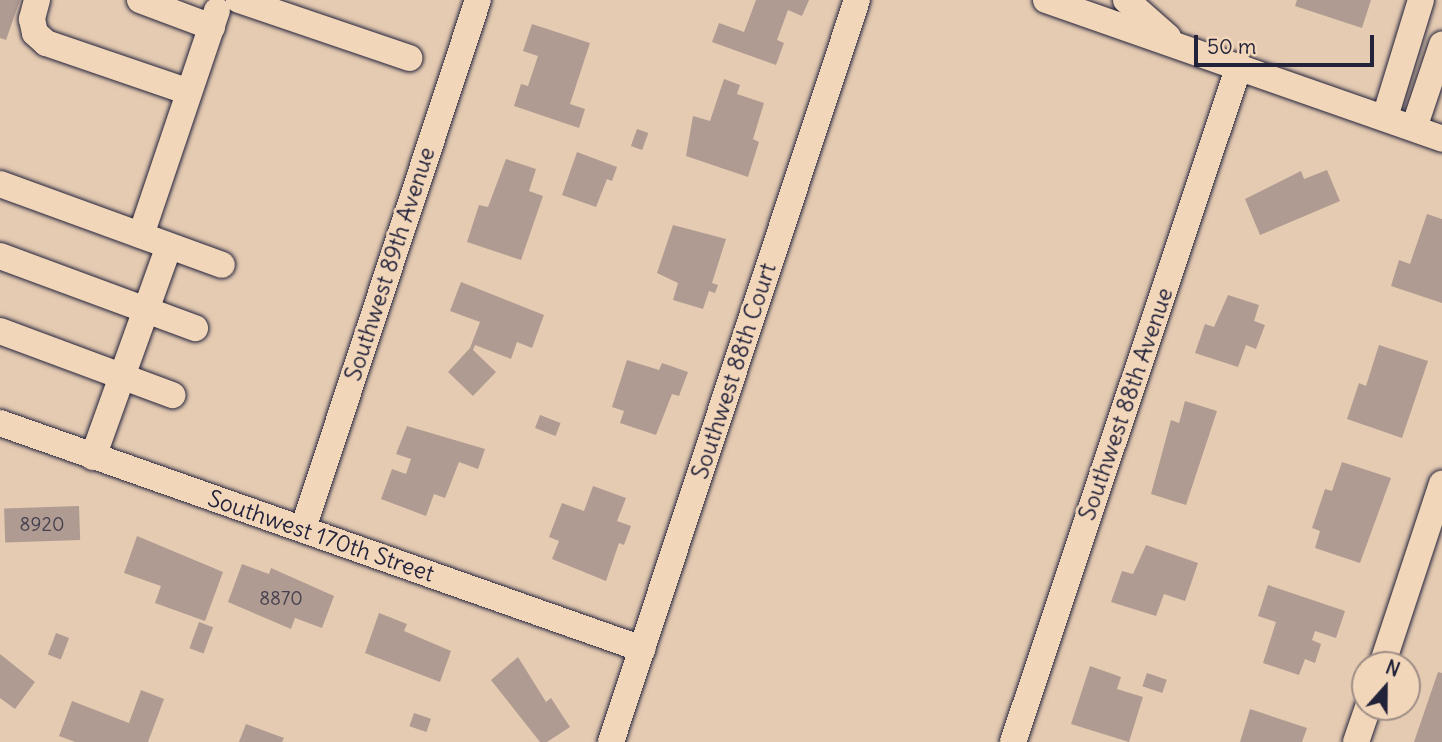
<!DOCTYPE html>
<style>
body{margin:0}
#map{position:relative;width:1442px;height:742px;overflow:hidden;background:#e5cbb2;font-family:Delius,sans-serif}
div>[style]{position:absolute}
.building>*{inset:0;background:#af9b91;transform-origin:0 0}
.roads{filter:drop-shadow(0 0 2px #22223b) drop-shadow(0 0 2px #22223b)}
.minor>*{height:26px;margin:-13px;padding:0 13px;transform-origin:13px;border-radius:13px;background:#f2d6b9}
span{translate:-50% -50%;white-space:nowrap;text-align:center;line-height:1.15;-webkit-text-stroke:6px #f2d6b9;paint-order:stroke}
.number-label{font-size:19px;color:#454050}
.number-label span{-webkit-text-stroke-width:0}
.street-label{font-size:23px;color:#22223b}
.north{position:absolute;left:1351px;top:651px;width:70px;height:70px;box-sizing:border-box;background:#f2d6b9;border:2px solid #9f8e87;border-radius:50%;rotate:21deg;font-size:19px;font-weight:700;line-height:28px;text-align:center;color:#22223b}
.north::after{content:'';display:block;margin:auto;width:24px;height:32px;background:#22223b;clip-path:polygon(50% 0,100% 100%,50% 72%,0 100%)}
.scale{position:absolute;left:1194px;top:35px;width:180px;height:32px;box-sizing:border-box;border:4px solid #22223b;border-top:0;padding-left:9px;font-size:21px;line-height:24px;white-space:nowrap;color:#22223b;-webkit-text-stroke:5px #f2d6b9;paint-order:stroke}
</style>
<div id="map">
<div class="building">
<div style="clip-path:polygon(0 0,20px 0,6px 40px,0 38px)"></div>
<div style="clip-path:polygon(756px 0,809px 0,802px 16px,788px 10px,777px 40px,784px 43px,776px 65px,712px 42px,719px 23px,744px 32px)"></div>
<div style="clip-path:polygon(1297px 0,1371px 0,1362px 28px,1295px 6px)"></div>
<div style="clip-path:polygon(532px 24px,590px 43px,570px 104px,585px 109px,579px 128px,514px 106px,521px 84px,528px 86px,538px 56px,523px 51px)"></div>
<div style="clip-path:polygon(724px 79px,740px 85px,737px 94px,764px 103px,753px 139px,759px 142px,748px 177px,686px 156px,693px 116px,710px 121px)"></div>
<div style="left:637px;top:129px;width:12px;height:18px;rotate:20deg"></div>
<div style="clip-path:polygon(577px 152px,617px 167px,612px 181px,607px 179px,596px 207px,562px 195px)"></div>
<div style="clip-path:polygon(506px 159px,536px 169px,529px 191px,543px 196px,521px 260px,467px 242px,479px 205px,488px 207px)"></div>
<div style="clip-path:polygon(1327px 170px,1340px 201px,1260px 235px,1245px 199px,1301px 171px,1304px 179px)"></div>
<div style="clip-path:polygon(1427px 214px,1442px 219px,1442px 303px,1391px 286px,1399px 260px,1410px 264px)"></div>
<div style="clip-path:polygon(673px 225px,726px 239px,712px 283px,718px 285px,715px 293px,709px 291px,703px 309px,673px 300px,678px 283px,657px 273px)"></div>
<div style="clip-path:polygon(461px 282px,544px 315px,532px 348px,517px 342px,511px 359px,475px 345px,473px 350px,496px 372px,473px 396px,448px 372px,470px 348px,480px 322px,450px 311px)"></div>
<div style="clip-path:polygon(1228px 295px,1259px 305px,1254px 321px,1265px 325px,1256px 349px,1246px 345px,1238px 367px,1195px 353px,1205px 324px,1214px 327px)"></div>
<div style="clip-path:polygon(1379px 345px,1428px 361px,1402px 438px,1347px 419px,1359px 383px,1366px 386px)"></div>
<div style="clip-path:polygon(627px 360px,659px 370px,662px 363px,688px 372px,679px 396px,672px 394px,656px 435px,620px 423px,624px 411px,612px 407px)"></div>
<div style="clip-path:polygon(1185px 401px,1217px 411px,1186px 505px,1151px 494px,1171px 420px,1179px 423px)"></div>
<div style="left:540px;top:415px;width:22px;height:14px;rotate:21deg"></div>
<div style="clip-path:polygon(407px 426px,485px 449px,478px 469px,459px 462px,445px 498px,434px 494px,426px 516px,381px 499px,392px 469px,406px 474px,411px 459px,396px 454px)"></div>
<div style="clip-path:polygon(1342px 462px,1391px 478px,1360px 563px,1315px 548px,1320px 531px,1312px 528px,1325px 489px,1332px 491px)"></div>
<div style="clip-path:polygon(593px 486px,626px 498px,617px 521px,631px 526px,624px 545px,619px 543px,606px 581px,552px 559px,559px 541px,549px 537px,562px 503px,584px 511px)"></div>
<div style="left:79px;top:506px;width:34px;height:75px;rotate:88deg"></div>
<div style="clip-path:polygon(137px 536px,223px 572px,205px 621px,155px 603px,161px 586px,124px 573px)"></div>
<div style="clip-path:polygon(1146px 545px,1198px 563px,1185px 601px,1164px 594px,1156px 616px,1111px 602px,1122px 571px,1133px 574px)"></div>
<div style="clip-path:polygon(242px 564px,269px 574px,271px 568px,334px 596px,322px 628px,295px 618px,291px 629px,228px 602px)"></div>
<div style="clip-path:polygon(1268px 585px,1345px 611px,1336px 638px,1315px 631px,1312px 640px,1321px 644px,1315px 663px,1305px 659px,1299px 675px,1263px 663px,1276px 622px,1258px 616px)"></div>
<div style="clip-path:polygon(379px 613px,407px 624px,404px 631px,451px 651px,440px 682px,365px 653px)"></div>
<div style="left:199px;top:622px;width:15px;height:28px;rotate:20deg"></div>
<div style="left:56px;top:633px;width:14px;height:23px;rotate:21deg"></div>
<div style="clip-path:polygon(0 654px,35px 682px,15px 709px,0 698px)"></div>
<div style="clip-path:polygon(518px 657px,546px 702px,551px 698px,570px 727px,547px 742px,540px 742px,491px 680px)"></div>
<div style="clip-path:polygon(1090px 666px,1121px 677px,1117px 689px,1143px 697px,1129px 742px,1071px 724px)"></div>
<div style="clip-path:polygon(1438px 672px,1442px 673px,1442px 742px,1414px 742px)"></div>
<div style="left:1147px;top:673px;width:21px;height:14px;rotate:19deg"></div>
<div style="clip-path:polygon(141px 690px,164px 699px,148px 742px,75px 742px,59px 736px,72px 701px,129px 723px)"></div>
<div style="clip-path:polygon(1250px 709px,1307px 728px,1302px 742px,1240px 742px)"></div>
<div style="left:414px;top:713px;width:18px;height:14px;rotate:19deg"></div>
<div style="clip-path:polygon(246px 724px,284px 738px,282px 742px,239px 742px)"></div>
</div>
<div class="roads">
<div class="minor">
<div style="left:37px;top:0;width:20px;rotate:105deg"></div>
<div style="left:32px;top:19px;width:14px;rotate:78deg"></div>
<div style="left:35px;top:33px;width:15px;rotate:42deg"></div>
<div style="left:46px;top:43px;width:151px;rotate:18.9deg"></div>
<div style="left:140px;top:0;width:77px;rotate:20.6deg"></div>
<div style="left:239px;top:0;width:180px;rotate:18.8deg"></div>
<div style="left:1046px;top:0;width:420px;rotate:19.3deg"></div>
<div style="left:1126px;top:0;width:56px;rotate:41.4deg"></div>
<div style="left:1385px;top:117px;width:122px;rotate:-72.9deg"></div>
<div style="left:1414px;top:128px;width:88px;rotate:-71.4deg"></div>
<div style="left:0;top:184px;width:236px;rotate:20deg"></div>
<div style="left:141px;top:235px;width:237px;rotate:-71.3deg"></div>
<div style="left:0;top:256px;width:208px;rotate:20.3deg"></div>
<div style="left:0;top:331px;width:184px;rotate:20.4deg"></div>
<div style="left:0;top:423px;width:681px;rotate:19.39deg"></div>
<div style="left:93px;top:457px;width:224px;rotate:-70.2deg"></div>
<div style="left:303px;top:529px;width:557px;rotate:-71.7deg"></div>
<div style="left:1382px;top:665px;width:191px;rotate:-71.7deg"></div>
<div style="left:611px;top:742px;width:782px;rotate:-71.66deg"></div>
<div style="left:1013px;top:742px;width:713px;rotate:-71.51deg"></div>
<div style="left:1356px;top:742px;width:37px;rotate:-71deg"></div>
</div>
</div>
<div class="number-label">
<span style="left:42px;top:525px">8920</span>
<span style="left:281px;top:599px">8870</span>
</div>
<div class="street-label">
<span style="left:390px;top:264px;rotate:-72deg">Southwest 89th Avenue</span>
<span style="left:734px;top:371px;rotate:-72deg">Southwest 88th Court</span>
<span style="left:1126px;top:404px;rotate:-71deg">Southwest 88th Avenue</span>
<span style="left:321px;top:536px;rotate:19deg">Southwest 170th Street</span>
</div>
<div class="north">N</div>
<div class="scale">50 m</div>
</div>
